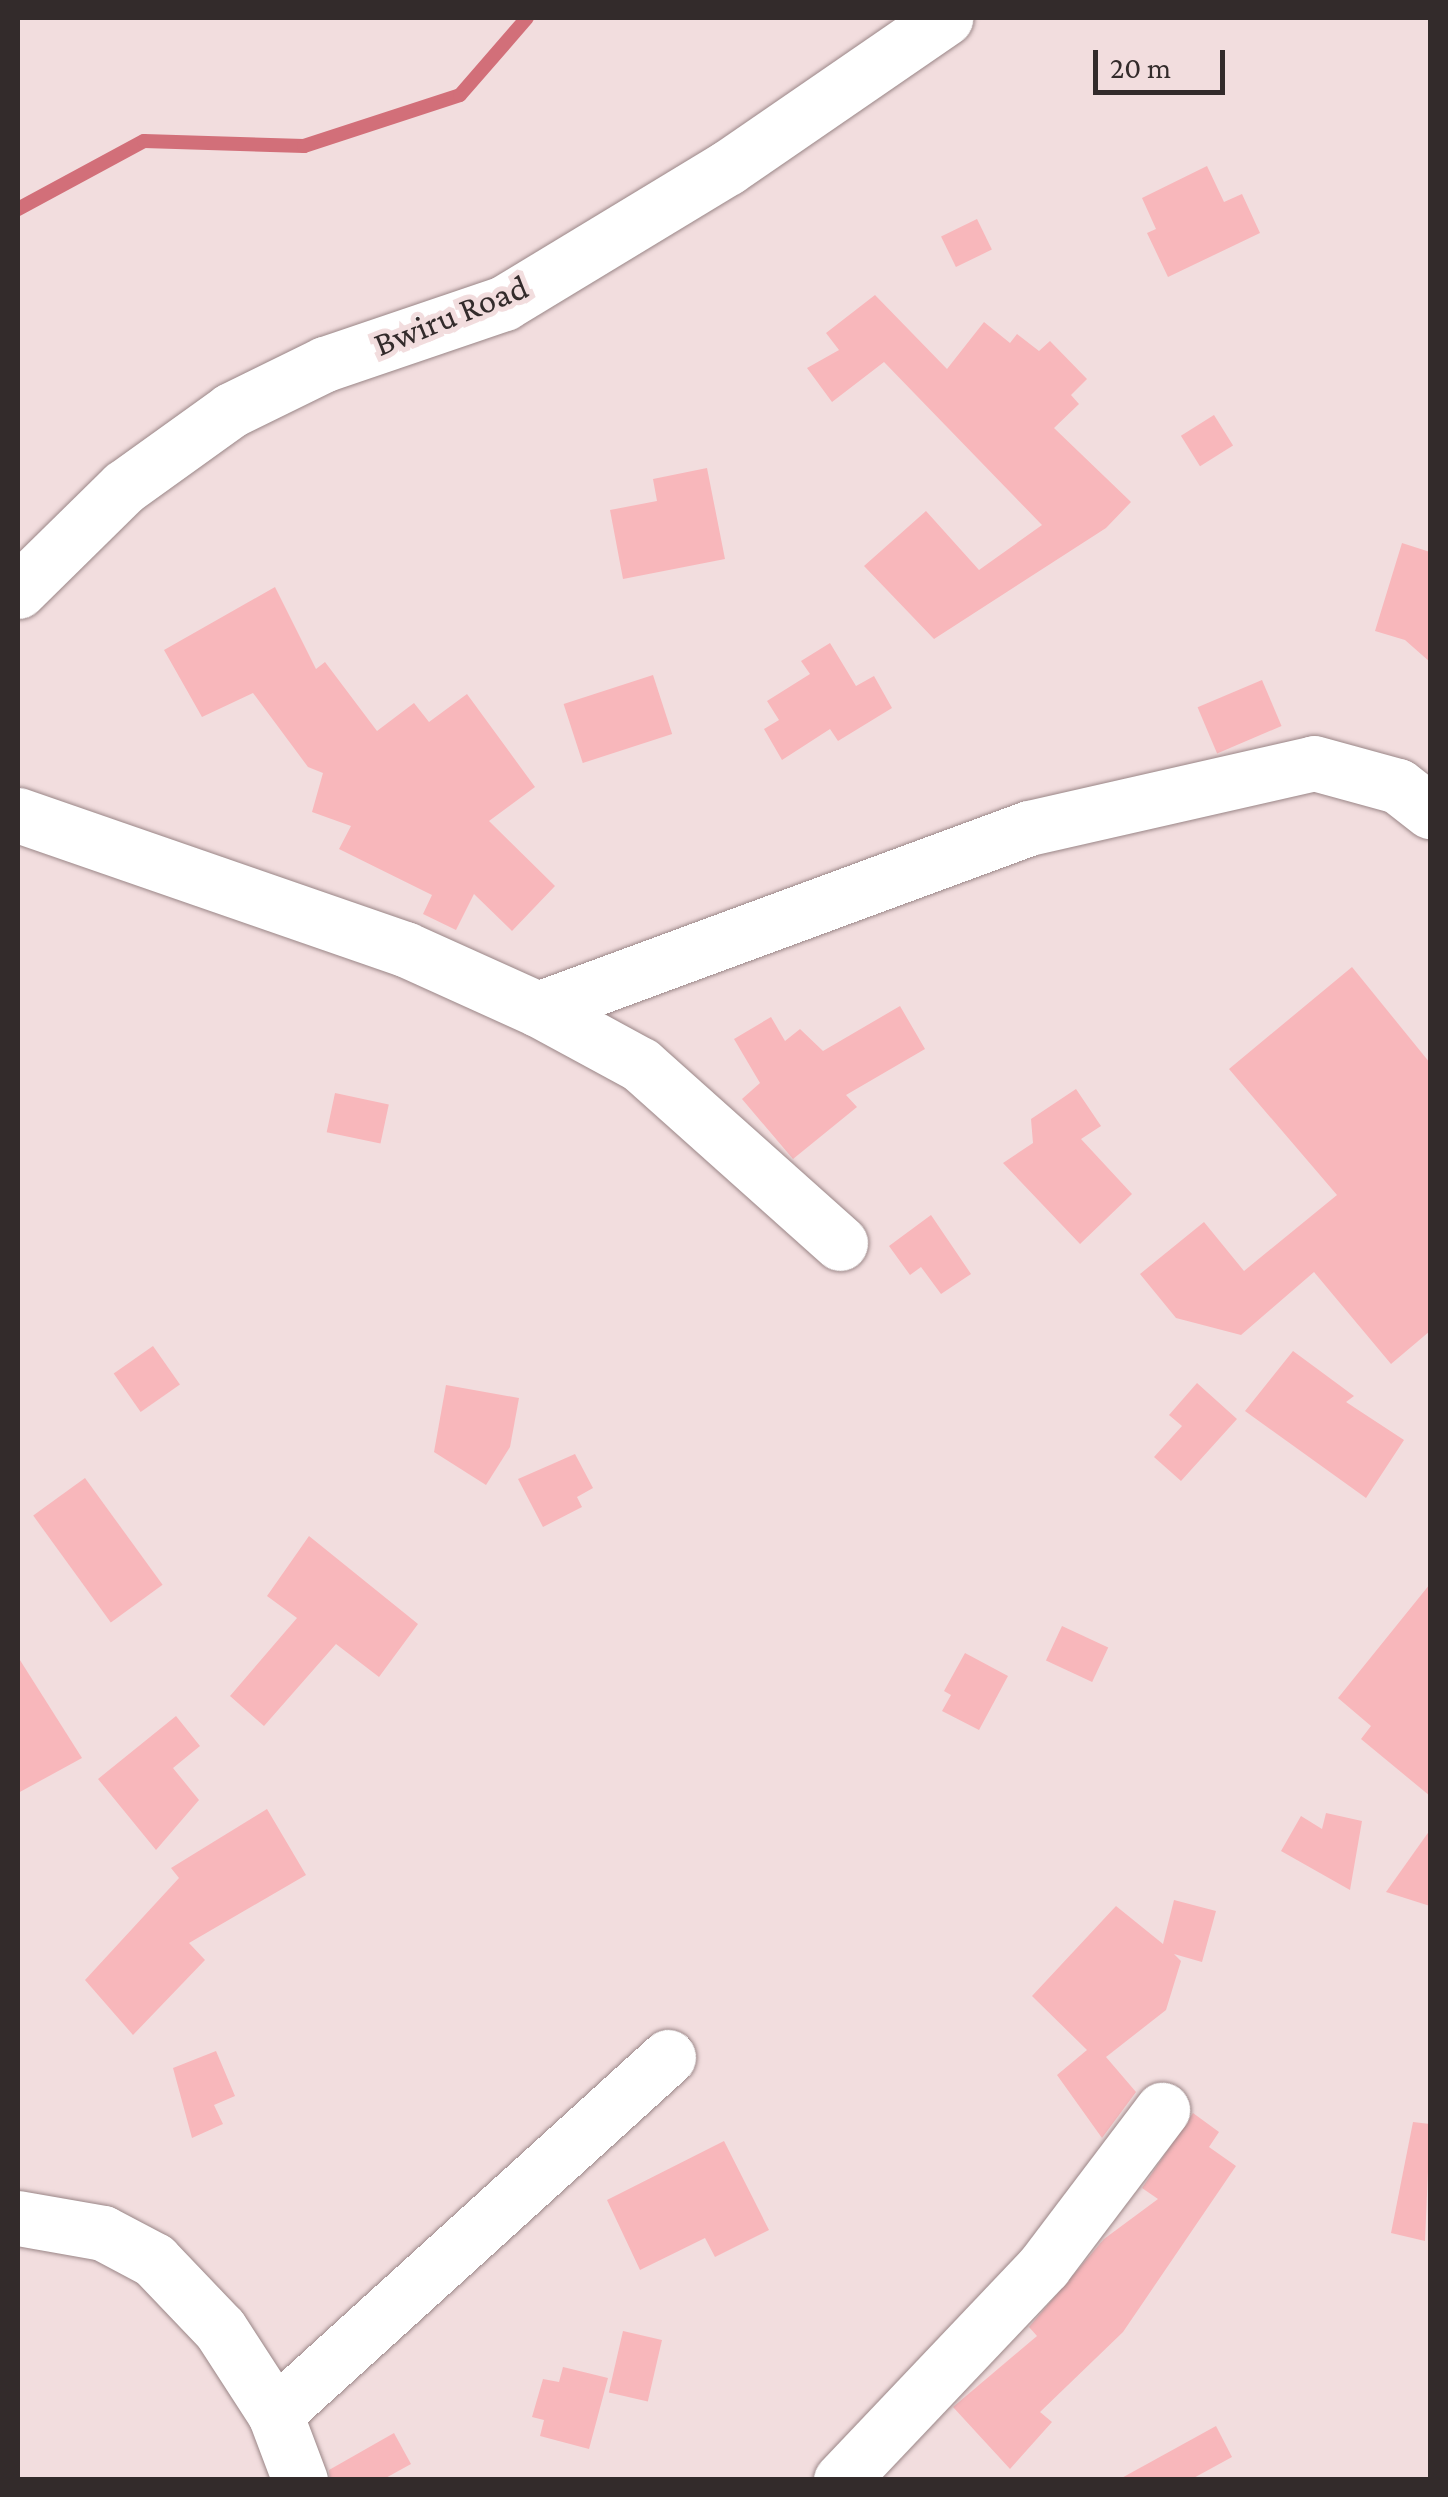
<!DOCTYPE html>
<style>
body{margin:0}
#map{position:relative;width:1448px;height:2497px;overflow:hidden;background:#f2ddde;font-family:"Crimson Pro",serif}
div>[style]{position:absolute}
.stream>*{height:14px;margin:-7px;padding:0 7px;transform-origin:7px;border-radius:7px;background:#d26f79}
.building>*{inset:0;background:#f8b7bb;transform-origin:0 0}
.roads{filter:drop-shadow(0 0 2px #9a8687) drop-shadow(0 0 2px #9a8687)}
.minor>*{height:55px;margin:-27.5px;padding:0 27.5px;transform-origin:27.5px;border-radius:27.5px;background:#fff}
span{translate:-50% -50%;white-space:nowrap;text-align:center;line-height:1.15;-webkit-text-stroke:10px #f2ddde;paint-order:stroke}
.street-label{font-size:35px;color:#332b2b}
.frame{position:absolute;inset:0;border:20px solid #332b2b;pointer-events:none}
.scale{position:absolute;left:1093px;top:50px;width:132px;height:45px;box-sizing:border-box;border:5px solid #332b2b;border-top:0;padding-left:12px;font-size:30px;line-height:35px;white-space:nowrap;color:#332b2b;-webkit-text-stroke:8px #f2ddde;paint-order:stroke}
</style>
<div id="map">
<div class="stream">
<div style="left:18px;top:209px;width:143px;rotate:-28.4deg"></div>
<div style="left:144px;top:141px;width:160px;rotate:1.8deg"></div>
<div style="left:304px;top:146px;width:164px;rotate:-18.1deg"></div>
<div style="left:460px;top:95px;width:102px;rotate:-49deg"></div>
</div>
<div class="building">
<div style="clip-path:polygon(1207px 166px,1224px 202px,1242px 194px,1260px 233px,1168px 277px,1147px 233px,1156px 229px,1142px 198px)"></div>
<div style="left:977px;top:219px;width:34px;height:40px;rotate:64deg"></div>
<div style="clip-path:polygon(875px 295px,947px 369px,984px 322px,1010px 343px,1017px 334px,1039px 351px,1050px 341px,1087px 379px,1071px 395px,1079px 404px,1054px 428px,1131px 502px,1106px 528px,934px 639px,864px 566px,926px 511px,979px 570px,1042px 525px,884px 362px,832px 402px,807px 368px,839px 350px,826px 333px)"></div>
<div style="left:1214px;top:415px;width:36px;height:39px;rotate:58deg"></div>
<div style="clip-path:polygon(707px 468px,725px 559px,623px 579px,610px 510px,657px 501px,653px 479px)"></div>
<div style="clip-path:polygon(1402px 543px,1430px 552px,1430px 662px,1405px 640px,1375px 631px)"></div>
<div style="clip-path:polygon(275px 587px,316px 669px,325px 662px,377px 731px,414px 703px,429px 722px,467px 694px,535px 787px,489px 821px,555px 886px,512px 931px,474px 894px,456px 930px,423px 914px,432px 895px,339px 849px,351px 826px,312px 812px,323px 773px,308px 767px,253px 693px,202px 717px,164px 650px)"></div>
<div style="clip-path:polygon(830px 643px,856px 686px,874px 676px,892px 708px,838px 741px,830px 729px,782px 760px,764px 729px,779px 720px,767px 701px,810px 674px,801px 661px)"></div>
<div style="left:653px;top:675px;width:62px;height:94px;rotate:72deg"></div>
<div style="left:1262px;top:680px;width:50px;height:70px;rotate:67deg"></div>
<div style="clip-path:polygon(1352px 967px,1430px 1063px,1430px 1331px,1391px 1364px,1314px 1272px,1241px 1335px,1176px 1318px,1140px 1274px,1204px 1222px,1244px 1271px,1337px 1195px,1229px 1069px)"></div>
<div style="clip-path:polygon(900px 1006px,925px 1049px,846px 1095px,857px 1107px,793px 1159px,742px 1099px,760px 1083px,734px 1039px,771px 1017px,785px 1041px,800px 1029px,823px 1051px)"></div>
<div style="clip-path:polygon(1076px 1089px,1101px 1126px,1081px 1139px,1132px 1194px,1080px 1244px,1003px 1163px,1033px 1143px,1031px 1119px)"></div>
<div style="left:335px;top:1093px;width:55px;height:40px;rotate:12deg"></div>
<div style="clip-path:polygon(931px 1215px,971px 1274px,941px 1294px,921px 1267px,910px 1275px,889px 1246px)"></div>
<div style="left:153px;top:1346px;width:47px;height:48px;rotate:55deg"></div>
<div style="clip-path:polygon(1293px 1351px,1354px 1396px,1346px 1402px,1404px 1440px,1366px 1498px,1245px 1411px)"></div>
<div style="clip-path:polygon(1197px 1383px,1237px 1419px,1181px 1481px,1154px 1457px,1182px 1426px,1169px 1415px)"></div>
<div style="clip-path:polygon(446px 1385px,519px 1398px,510px 1447px,486px 1485px,434px 1452px)"></div>
<div style="clip-path:polygon(575px 1454px,593px 1488px,577px 1497px,582px 1507px,543px 1527px,518px 1479px)"></div>
<div style="left:85px;top:1478px;width:132px;height:64px;rotate:54deg"></div>
<div style="clip-path:polygon(309px 1536px,418px 1624px,379px 1677px,336px 1644px,264px 1726px,230px 1696px,297px 1618px,267px 1596px)"></div>
<div style="clip-path:polygon(1430px 1584px,1430px 1796px,1361px 1739px,1371px 1726px,1338px 1698px)"></div>
<div style="left:1062px;top:1626px;width:51px;height:38px;rotate:25deg"></div>
<div style="clip-path:polygon(965px 1653px,1008px 1676px,979px 1730px,942px 1711px,951px 1695px,944px 1691px)"></div>
<div style="clip-path:polygon(18px 1657px,82px 1758px,18px 1793px)"></div>
<div style="clip-path:polygon(176px 1716px,200px 1746px,173px 1768px,199px 1800px,156px 1850px,98px 1779px)"></div>
<div style="clip-path:polygon(267px 1809px,306px 1875px,189px 1943px,205px 1960px,133px 2035px,85px 1980px,179px 1878px,171px 1868px)"></div>
<div style="clip-path:polygon(1326px 1813px,1362px 1821px,1350px 1890px,1281px 1851px,1301px 1816px,1322px 1829px)"></div>
<div style="clip-path:polygon(1430px 1830px,1430px 1906px,1386px 1892px)"></div>
<div style="clip-path:polygon(1174px 1900px,1216px 1911px,1202px 1962px,1174px 1954px,1181px 1961px,1166px 2010px,1106px 2057px,1136px 2092px,1102px 2138px,1057px 2075px,1087px 2050px,1032px 1996px,1116px 1906px,1163px 1944px)"></div>
<div style="clip-path:polygon(216px 2051px,235px 2096px,214px 2105px,223px 2124px,192px 2138px,173px 2068px)"></div>
<div style="clip-path:polygon(1193px 2113px,1219px 2132px,1209px 2147px,1236px 2166px,1123px 2332px,1040px 2412px,1052px 2422px,1010px 2469px,953px 2407px,1037px 2336px,1029px 2327px,1104px 2239px,1158px 2199px,1142px 2188px)"></div>
<div style="clip-path:polygon(1413px 2122px,1430px 2124px,1425px 2241px,1391px 2233px)"></div>
<div style="clip-path:polygon(724px 2141px,769px 2230px,715px 2257px,705px 2238px,640px 2270px,607px 2200px)"></div>
<div style="left:623px;top:2331px;width:40px;height:63px;rotate:13deg"></div>
<div style="clip-path:polygon(563px 2367px,608px 2378px,589px 2449px,540px 2436px,544px 2420px,532px 2417px,543px 2379px,559px 2382px)"></div>
<div style="clip-path:polygon(1216px 2426px,1232px 2457px,1190px 2480px,1118px 2480px)"></div>
<div style="clip-path:polygon(394px 2433px,411px 2464px,382px 2480px,330px 2480px,329px 2470px)"></div>
</div>
<div class="roads">
<div class="minor">
<div style="left:18px;top:591px;width:148px;rotate:-44.5deg"></div>
<div style="left:124px;top:487px;width:132px;rotate:-35.7deg"></div>
<div style="left:231px;top:410px;width:105px;rotate:-26.1deg"></div>
<div style="left:325px;top:364px;width:189px;rotate:-18.8deg"></div>
<div style="left:504px;top:303px;width:261px;rotate:-31.2deg"></div>
<div style="left:727px;top:168px;width:265px;rotate:-34.5deg"></div>
<div style="left:18px;top:815px;width:410px;rotate:19.1deg"></div>
<div style="left:405px;top:949px;width:146px;rotate:24.3deg"></div>
<div style="left:538px;top:1009px;width:117px;rotate:28.5deg"></div>
<div style="left:641px;top:1065px;width:267px;rotate:41.8deg"></div>
<div style="left:538px;top:1009px;width:523px;rotate:-20.24deg"></div>
<div style="left:1029px;top:828px;width:292px;rotate:-12.8deg"></div>
<div style="left:1314px;top:763px;width:87px;rotate:15.3deg"></div>
<div style="left:1398px;top:786px;width:41px;rotate:38deg"></div>
<div style="left:18px;top:2218px;width:86px;rotate:10deg"></div>
<div style="left:103px;top:2233px;width:58px;rotate:27.9deg"></div>
<div style="left:154px;top:2260px;width:95px;rotate:46.3deg"></div>
<div style="left:220px;top:2329px;width:101px;rotate:57.1deg"></div>
<div style="left:275px;top:2414px;width:71px;rotate:69.3deg"></div>
<div style="left:275px;top:2414px;width:531px;rotate:-42.25deg"></div>
<div style="left:841px;top:2480px;width:295px;rotate:-46.5deg"></div>
<div style="left:1044px;top:2266px;width:196px;rotate:-52.9deg"></div>
</div>
</div>
<div class="street-label">
<span style="left:451px;top:316px;rotate:-22deg">Bwiru Road</span>
</div>
<div class="frame"></div>
<div class="scale">20 m</div>
</div>
